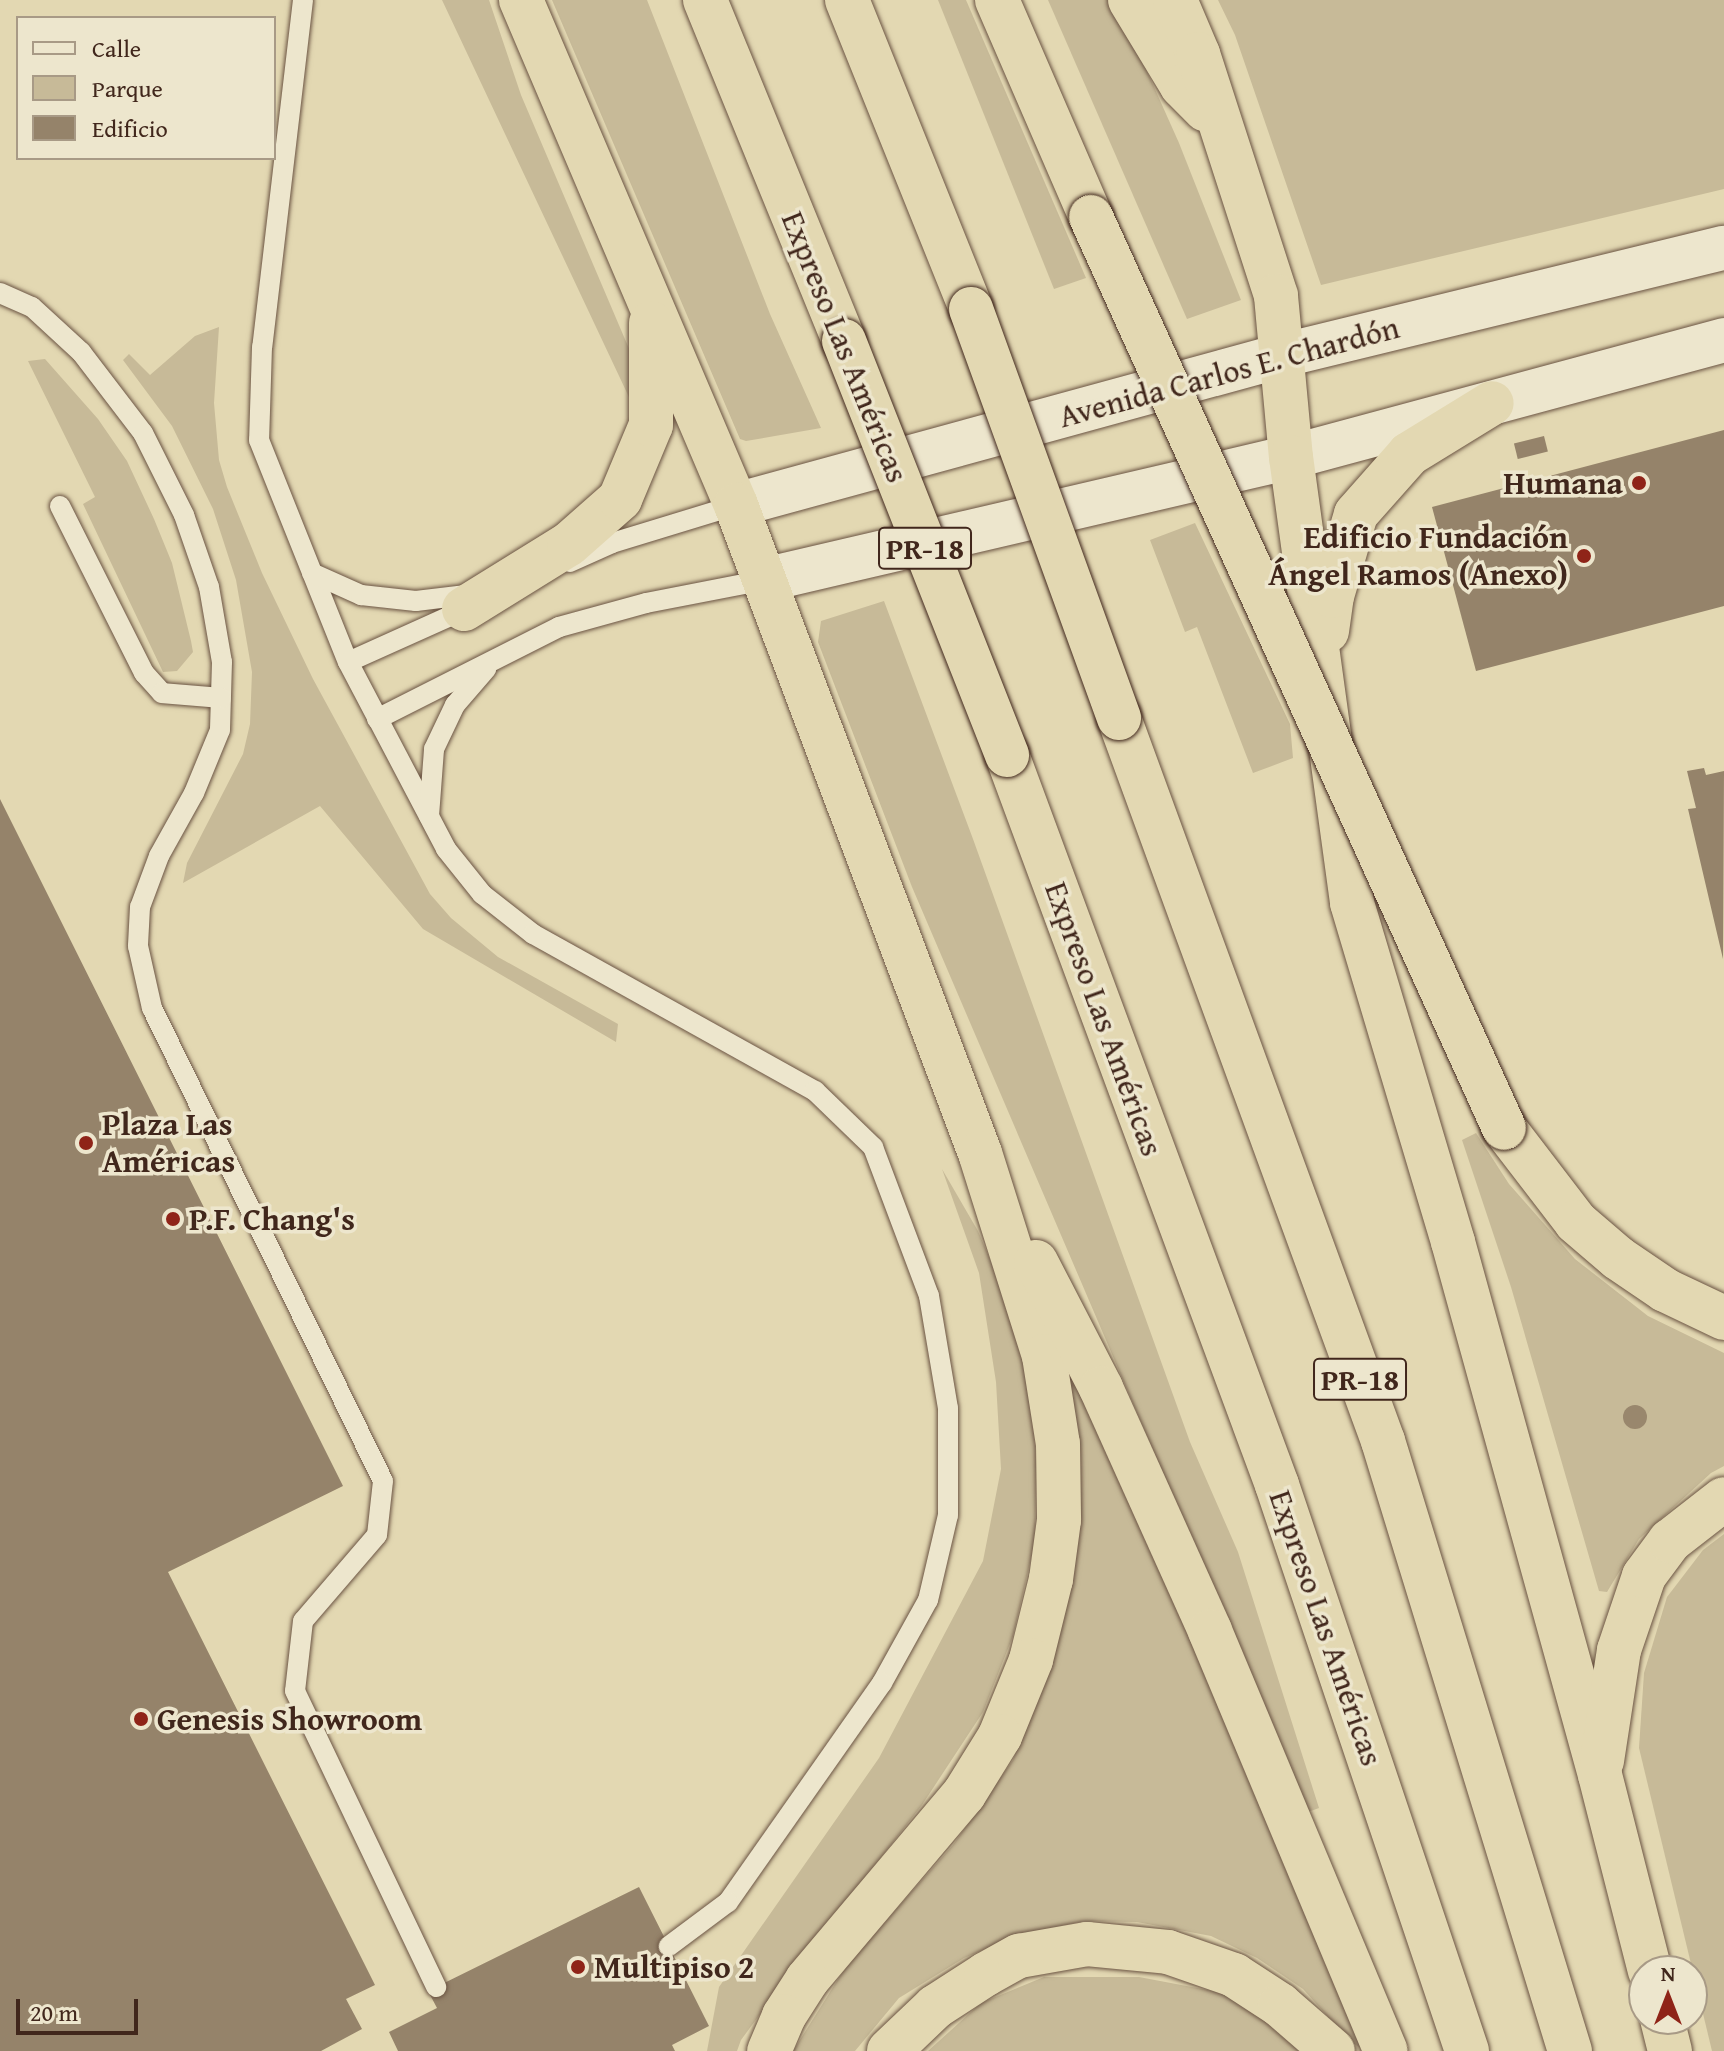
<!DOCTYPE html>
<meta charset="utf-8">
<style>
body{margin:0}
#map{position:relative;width:1724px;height:2051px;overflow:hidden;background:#e3d8b2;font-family:"Gentium Book Plus",serif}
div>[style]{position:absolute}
.green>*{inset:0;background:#c7ba98}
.building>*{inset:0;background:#95836a;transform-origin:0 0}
.roads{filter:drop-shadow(0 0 2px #6a5342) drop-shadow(0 0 2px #6a5342)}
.lane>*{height:20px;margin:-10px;padding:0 10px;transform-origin:10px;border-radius:10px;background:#ede6cd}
.secondary>*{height:44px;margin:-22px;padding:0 22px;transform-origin:22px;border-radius:22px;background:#ede6cd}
.highway>*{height:44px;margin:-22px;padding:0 22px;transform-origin:22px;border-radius:22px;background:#e3d8b2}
.bridges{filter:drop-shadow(0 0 2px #41271c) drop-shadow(0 0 2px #41271c)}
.highway-bridge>*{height:44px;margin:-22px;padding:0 22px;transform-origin:22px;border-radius:22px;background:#e3d8b2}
.trees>*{width:24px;height:24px;margin:-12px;border-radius:50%;background:#99876d}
.dots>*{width:22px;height:22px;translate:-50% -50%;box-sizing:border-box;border:4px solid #ede6cd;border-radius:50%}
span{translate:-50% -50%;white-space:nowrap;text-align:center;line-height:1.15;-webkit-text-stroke:7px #ede6cd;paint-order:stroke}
.shield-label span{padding:2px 6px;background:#ede6cd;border:2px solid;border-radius:6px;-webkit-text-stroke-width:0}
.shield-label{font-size:30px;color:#41271c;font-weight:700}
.street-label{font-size:32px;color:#41271c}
.poi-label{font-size:32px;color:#41271c;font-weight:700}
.right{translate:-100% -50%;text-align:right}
.left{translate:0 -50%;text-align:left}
.legend{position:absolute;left:16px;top:16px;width:260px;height:144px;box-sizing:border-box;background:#ede6cd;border:2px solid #a89a86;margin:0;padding:10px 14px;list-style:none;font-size:24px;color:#41271c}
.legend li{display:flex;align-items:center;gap:16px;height:40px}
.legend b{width:40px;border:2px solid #a89a86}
.north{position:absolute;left:1628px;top:1955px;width:80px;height:80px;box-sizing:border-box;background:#ede6cd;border:2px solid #a89a86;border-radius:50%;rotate:0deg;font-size:22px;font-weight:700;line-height:32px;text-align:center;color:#41271c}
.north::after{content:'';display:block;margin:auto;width:28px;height:36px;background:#8f2418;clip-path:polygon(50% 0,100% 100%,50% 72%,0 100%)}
.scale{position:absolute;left:16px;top:1999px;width:122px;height:36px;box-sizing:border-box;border:4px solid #41271c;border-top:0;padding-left:10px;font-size:24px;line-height:28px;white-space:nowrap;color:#41271c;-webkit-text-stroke:6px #ede6cd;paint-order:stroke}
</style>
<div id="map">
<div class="green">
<div style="clip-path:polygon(442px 0,489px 0,521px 95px,630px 351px,636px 412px)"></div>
<div style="clip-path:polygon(552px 0,647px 0,770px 314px,821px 428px,746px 441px,740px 439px)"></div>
<div style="clip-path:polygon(938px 0,966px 0,1086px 278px,1054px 289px)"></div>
<div style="clip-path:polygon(1048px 0,1109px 0,1133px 40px,1179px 143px,1241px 300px,1187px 319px)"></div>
<div style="clip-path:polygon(1218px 0,1724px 0,1724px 189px,1321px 285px,1235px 35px)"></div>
<div style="clip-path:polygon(219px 327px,214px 403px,219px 460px,227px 487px,262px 573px,313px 679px,430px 894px,451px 918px,498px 957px,618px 1024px,616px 1042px,423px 929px,320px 806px,183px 883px,187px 863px,243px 754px,250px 724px,252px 672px,236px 580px,213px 509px,172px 426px,123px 360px,129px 354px,150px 375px,195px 336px)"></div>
<div style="clip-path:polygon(45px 359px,98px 419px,127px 461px,154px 519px,172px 563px,191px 641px,193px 652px,177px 671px,163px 672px,83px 504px,95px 497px,28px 361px)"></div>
<div style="clip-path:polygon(1195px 523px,1290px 724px,1293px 758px,1253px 773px,1197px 627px,1185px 632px,1150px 540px)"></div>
<div style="clip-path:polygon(884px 601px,973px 839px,1190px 1442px,1238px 1552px,1319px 1808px,1308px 1812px,912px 887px,818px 642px,821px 621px)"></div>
<div style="clip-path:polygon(1476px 1133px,1509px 1184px,1575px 1259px,1648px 1316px,1724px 1353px,1724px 1466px,1711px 1473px,1639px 1539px,1607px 1592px,1599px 1591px,1511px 1287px,1462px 1140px)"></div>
<div style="clip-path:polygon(942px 1169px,978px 1231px,1004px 1292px,1031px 1385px,1036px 1463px,1035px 1541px,1013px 1636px,983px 1712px,922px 1805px,789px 1975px,741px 2040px,737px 2051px,707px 2051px,719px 1987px,879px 1758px,983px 1561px,1001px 1469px,996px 1382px,979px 1273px)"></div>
<div style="clip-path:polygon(1084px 1377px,1362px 2049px,1351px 2042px,1303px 1989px,1257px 1958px,1211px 1936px,1137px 1922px,1085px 1921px,1021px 1934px,964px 1958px,899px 1998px,855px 2051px,793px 2051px,847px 1965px,953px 1845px,1013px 1760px,1061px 1625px,1081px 1509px,1071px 1386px,1074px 1380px)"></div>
<div style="clip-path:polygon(1724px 1534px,1724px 2051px,1712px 2051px,1639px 1748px,1644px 1673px,1667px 1597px,1703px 1550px)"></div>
<div style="clip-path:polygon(1044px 1977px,1139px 1977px,1234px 1995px,1307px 2051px,928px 2051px,981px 2003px)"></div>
</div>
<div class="building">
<div style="clip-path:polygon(1724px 430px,1724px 606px,1476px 671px,1432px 507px)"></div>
<div style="left:1544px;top:436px;width:16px;height:31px;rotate:76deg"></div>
<div style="clip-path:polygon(1704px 768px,1706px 775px,1724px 771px,1723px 959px,1688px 809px,1696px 808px,1687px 771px)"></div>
<div style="clip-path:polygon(0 799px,343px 1486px,168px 1572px,375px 1985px,346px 1999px,362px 2029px,321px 2051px,0 2051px)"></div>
<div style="clip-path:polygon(639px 1887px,709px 2026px,672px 2045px,675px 2051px,398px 2051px,389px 2032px,437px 2008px,428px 1991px)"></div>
</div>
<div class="roads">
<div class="lane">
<div style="left:303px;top:0;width:349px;rotate:96.7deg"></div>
<div style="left:262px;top:347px;width:93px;rotate:91.8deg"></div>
<div style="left:259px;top:440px;width:239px;rotate:68.2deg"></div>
<div style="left:348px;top:662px;width:211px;rotate:62.3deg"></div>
<div style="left:446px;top:849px;width:58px;rotate:51.3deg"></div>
<div style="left:482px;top:894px;width:65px;rotate:38.1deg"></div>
<div style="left:533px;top:934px;width:323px;rotate:29.1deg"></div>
<div style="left:815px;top:1091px;width:81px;rotate:44deg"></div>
<div style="left:873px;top:1147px;width:159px;rotate:69.4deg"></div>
<div style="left:929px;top:1296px;width:114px;rotate:80.4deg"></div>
<div style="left:948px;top:1408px;width:107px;rotate:90deg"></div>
<div style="left:948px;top:1515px;width:87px;rotate:103.2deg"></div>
<div style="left:928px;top:1600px;width:95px;rotate:119deg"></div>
<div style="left:882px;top:1683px;width:268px;rotate:125.1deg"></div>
<div style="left:728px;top:1902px;width:74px;rotate:143.3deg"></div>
<div style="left:0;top:293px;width:35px;rotate:24deg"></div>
<div style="left:32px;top:307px;width:67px;rotate:42.6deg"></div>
<div style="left:81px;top:352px;width:102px;rotate:52.6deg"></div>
<div style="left:143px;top:433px;width:92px;rotate:63.4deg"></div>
<div style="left:184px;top:515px;width:76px;rotate:70.9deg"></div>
<div style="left:209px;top:587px;width:76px;rotate:80.2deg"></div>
<div style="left:222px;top:662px;width:68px;rotate:91.7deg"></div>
<div style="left:220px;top:730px;width:68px;rotate:112.4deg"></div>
<div style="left:194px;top:793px;width:72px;rotate:119.1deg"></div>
<div style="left:159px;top:856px;width:54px;rotate:110.4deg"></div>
<div style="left:140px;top:907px;width:39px;rotate:93deg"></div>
<div style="left:138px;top:946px;width:64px;rotate:77.3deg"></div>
<div style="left:152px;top:1008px;width:526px;rotate:63.97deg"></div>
<div style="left:383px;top:1481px;width:54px;rotate:96.3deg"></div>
<div style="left:377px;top:1535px;width:113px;rotate:130.7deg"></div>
<div style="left:303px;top:1621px;width:70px;rotate:96.5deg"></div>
<div style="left:295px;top:1691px;width:328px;rotate:64.5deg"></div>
<div style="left:60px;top:506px;width:187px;rotate:63.3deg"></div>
<div style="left:144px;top:673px;width:27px;rotate:48deg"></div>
<div style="left:162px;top:693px;width:59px;rotate:4.8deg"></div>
<div style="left:570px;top:562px;width:46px;rotate:-24.3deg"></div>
<div style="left:612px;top:543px;width:130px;rotate:-17deg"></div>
<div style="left:312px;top:573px;width:54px;rotate:24.2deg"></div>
<div style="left:361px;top:595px;width:55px;rotate:6.2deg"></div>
<div style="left:416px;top:601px;width:57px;rotate:-7deg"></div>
<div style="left:348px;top:662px;width:132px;rotate:-24.2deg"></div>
<div style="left:377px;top:719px;width:204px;rotate:-26.8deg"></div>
<div style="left:559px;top:627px;width:90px;rotate:-15.4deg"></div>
<div style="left:646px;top:603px;width:120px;rotate:-11deg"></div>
<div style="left:429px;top:816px;width:67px;rotate:-85.7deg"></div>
<div style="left:434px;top:749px;width:49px;rotate:-64.5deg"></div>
<div style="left:455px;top:705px;width:48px;rotate:-49.3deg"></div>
</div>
<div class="secondary">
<div style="left:736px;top:505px;width:568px;rotate:-15.31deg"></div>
<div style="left:1284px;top:355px;width:453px;rotate:-13.7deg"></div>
<div style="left:764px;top:580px;width:541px;rotate:-13.14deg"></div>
<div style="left:1291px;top:457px;width:449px;rotate:-15.1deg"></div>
</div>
<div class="highway">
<div style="left:521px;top:0;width:549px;rotate:66.94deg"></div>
<div style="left:736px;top:505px;width:692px;rotate:69.37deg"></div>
<div style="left:980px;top:1153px;width:213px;rotate:72.5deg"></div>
<div style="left:1044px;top:1356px;width:89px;rotate:81deg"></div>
<div style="left:1058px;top:1444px;width:76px;rotate:89.2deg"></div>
<div style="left:1059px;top:1520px;width:60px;rotate:97.7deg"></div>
<div style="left:1051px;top:1579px;width:83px;rotate:103.9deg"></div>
<div style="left:1031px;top:1660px;width:82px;rotate:112.2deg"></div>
<div style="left:1000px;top:1736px;width:68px;rotate:121.8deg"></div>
<div style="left:964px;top:1794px;width:243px;rotate:130.2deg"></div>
<div style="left:807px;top:1980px;width:43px;rotate:122.6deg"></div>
<div style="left:784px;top:2016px;width:38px;rotate:113deg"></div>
<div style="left:705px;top:0;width:368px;rotate:67.8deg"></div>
<div style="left:847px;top:0;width:333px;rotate:68.1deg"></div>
<div style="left:997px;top:0;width:236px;rotate:66.6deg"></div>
<div style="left:1130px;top:0;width:100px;rotate:58.8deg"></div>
<div style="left:1182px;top:86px;width:33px;rotate:45deg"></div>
<div style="left:1175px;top:0;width:59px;rotate:66.9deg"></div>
<div style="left:1198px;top:54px;width:254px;rotate:72.1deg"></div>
<div style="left:1276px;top:296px;width:162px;rotate:84.7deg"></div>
<div style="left:1291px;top:457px;width:450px;rotate:82.2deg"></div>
<div style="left:1352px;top:903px;width:354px;rotate:73.4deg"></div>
<div style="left:1453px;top:1242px;width:553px;rotate:74.58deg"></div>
<div style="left:1600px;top:1775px;width:202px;rotate:75.7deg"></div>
<div style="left:464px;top:609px;width:123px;rotate:-31.8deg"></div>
<div style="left:569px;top:544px;width:68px;rotate:-41.4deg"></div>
<div style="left:620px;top:499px;width:80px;rotate:-67.3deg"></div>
<div style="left:651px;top:425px;width:102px;rotate:-90deg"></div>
<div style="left:1327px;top:631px;width:35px;rotate:-82deg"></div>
<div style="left:1332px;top:596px;width:85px;rotate:-73.7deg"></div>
<div style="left:1356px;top:514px;width:80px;rotate:-48.5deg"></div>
<div style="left:1409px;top:454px;width:97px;rotate:-31.6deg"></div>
<div style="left:1119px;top:718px;width:770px;rotate:69.94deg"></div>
<div style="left:1383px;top:1441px;width:638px;rotate:72.96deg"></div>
<div style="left:1007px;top:755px;width:778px;rotate:69.7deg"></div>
<div style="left:1277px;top:1485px;width:597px;rotate:71.44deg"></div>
<div style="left:1504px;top:1128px;width:118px;rotate:52.5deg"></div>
<div style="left:1576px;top:1222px;width:55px;rotate:40.6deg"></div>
<div style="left:1618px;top:1258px;width:57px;rotate:34.2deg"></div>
<div style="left:1665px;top:1290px;width:65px;rotate:25.4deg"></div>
<div style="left:1036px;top:1262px;width:142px;rotate:62.7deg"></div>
<div style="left:1101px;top:1388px;width:266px;rotate:65.8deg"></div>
<div style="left:1210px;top:1631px;width:455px;rotate:67.3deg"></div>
<div style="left:1602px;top:1761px;width:112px;rotate:-81.3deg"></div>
<div style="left:1619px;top:1650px;width:78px;rotate:-71.3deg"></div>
<div style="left:1644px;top:1576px;width:44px;rotate:-53.4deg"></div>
<div style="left:1670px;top:1541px;width:68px;rotate:-37.9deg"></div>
<div style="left:1662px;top:2019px;width:33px;rotate:76deg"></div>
<div style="left:889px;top:2051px;width:64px;rotate:-43.7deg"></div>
<div style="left:935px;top:2007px;width:61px;rotate:-32.9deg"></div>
<div style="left:986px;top:1974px;width:38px;rotate:-29deg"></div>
<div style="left:1019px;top:1956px;width:69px;rotate:-10deg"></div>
<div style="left:1087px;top:1944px;width:81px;rotate:5.6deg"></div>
<div style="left:1168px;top:1952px;width:70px;rotate:19.2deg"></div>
<div style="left:1234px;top:1975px;width:55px;rotate:33.1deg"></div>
<div style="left:1280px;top:2005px;width:70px;rotate:41deg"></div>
</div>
</div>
<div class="bridges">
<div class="highway-bridge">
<div style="left:1091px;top:217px;width:1000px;rotate:65.61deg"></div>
<div style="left:971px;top:309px;width:435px;rotate:70.1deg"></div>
<div style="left:844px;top:341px;width:445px;rotate:68.5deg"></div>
</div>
</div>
<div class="trees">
<div style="left:1635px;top:1417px"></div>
</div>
<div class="dots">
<div style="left:1639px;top:483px;background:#8f2418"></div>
<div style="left:1584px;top:556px;background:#8f2418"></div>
<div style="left:86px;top:1143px;background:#8f2418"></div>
<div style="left:173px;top:1219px;background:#8f2418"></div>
<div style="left:141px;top:1719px;background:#8f2418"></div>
<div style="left:578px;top:1967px;background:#8f2418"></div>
</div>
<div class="shield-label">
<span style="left:925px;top:548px">PR-18</span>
<span style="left:1360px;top:1379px">PR-18</span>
</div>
<div class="street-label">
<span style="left:845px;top:347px;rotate:68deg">Expreso Las Américas</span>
<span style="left:1229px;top:372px;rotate:-15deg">Avenida Carlos E. Chardón</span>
<span style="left:1104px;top:1019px;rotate:70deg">Expreso Las Américas</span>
<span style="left:1326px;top:1628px;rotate:71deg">Expreso Las Américas</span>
</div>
<div class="poi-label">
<span class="right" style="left:1623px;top:483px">Humana</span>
<span class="right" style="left:1568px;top:556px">Edificio Fundación<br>Ángel Ramos (Anexo)</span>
<span class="left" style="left:102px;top:1143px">Plaza Las<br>Américas</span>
<span class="left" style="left:189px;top:1219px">P.F. Chang's</span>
<span class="left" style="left:157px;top:1719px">Genesis Showroom</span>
<span class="left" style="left:594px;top:1967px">Multipiso 2</span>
</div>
<ul class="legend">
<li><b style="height:10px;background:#ede6cd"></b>Calle</li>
<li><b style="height:22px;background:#c7ba98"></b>Parque</li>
<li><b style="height:22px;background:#95836a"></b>Edificio</li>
</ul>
<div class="north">N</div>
<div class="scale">20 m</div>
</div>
